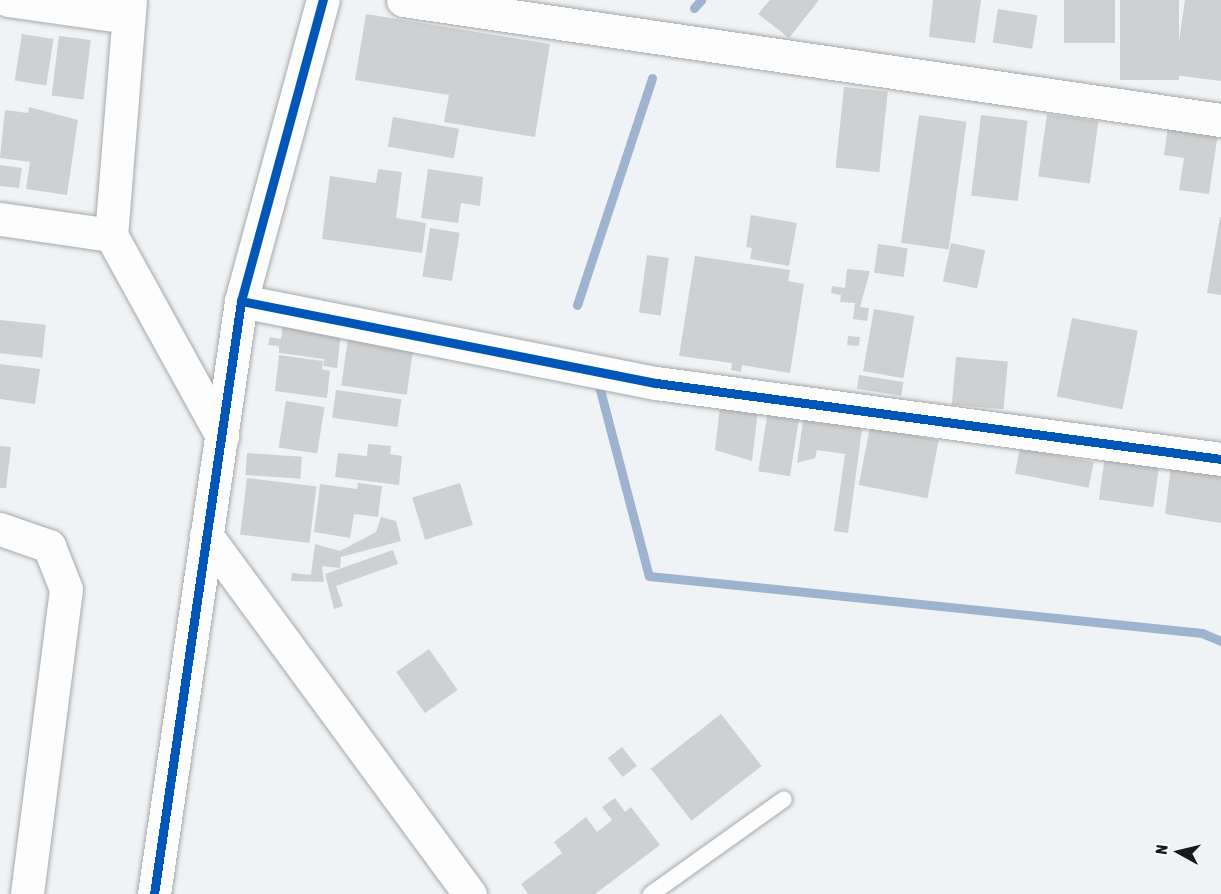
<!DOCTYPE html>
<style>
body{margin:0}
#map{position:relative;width:1221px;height:894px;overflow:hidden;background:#f0f3f5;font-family:"Asap Condensed",sans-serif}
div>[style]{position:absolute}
.stream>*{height:9px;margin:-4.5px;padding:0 4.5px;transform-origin:4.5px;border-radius:4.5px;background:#9db3cf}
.building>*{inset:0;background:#ced0d2;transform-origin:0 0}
.roads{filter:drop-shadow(0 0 2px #a5a8aa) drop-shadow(0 0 2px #a5a8aa)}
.service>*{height:16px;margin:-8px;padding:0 8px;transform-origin:8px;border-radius:8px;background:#fdfdfe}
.minor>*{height:33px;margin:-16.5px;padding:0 16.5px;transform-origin:16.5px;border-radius:16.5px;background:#fdfdfe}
.tertiary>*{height:33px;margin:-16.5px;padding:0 16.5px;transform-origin:16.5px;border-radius:16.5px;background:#fdfdfe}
.cycleway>*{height:9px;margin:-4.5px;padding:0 4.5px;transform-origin:4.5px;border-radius:4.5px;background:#0057b8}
span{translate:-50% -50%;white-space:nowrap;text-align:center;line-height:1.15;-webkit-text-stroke:4.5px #fff;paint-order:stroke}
.north{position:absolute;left:1149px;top:822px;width:60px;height:60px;-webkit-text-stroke:4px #fff;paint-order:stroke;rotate:278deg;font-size:16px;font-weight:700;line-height:24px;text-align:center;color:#16181a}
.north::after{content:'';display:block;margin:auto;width:21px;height:27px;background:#16181a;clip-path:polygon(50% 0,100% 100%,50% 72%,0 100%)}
</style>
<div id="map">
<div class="stream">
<div style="left:694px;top:8px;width:11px;rotate:-49deg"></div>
<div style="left:577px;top:305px;width:239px;rotate:-71.7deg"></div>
<div style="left:599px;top:386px;width:196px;rotate:75.3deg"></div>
<div style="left:649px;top:576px;width:556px;rotate:5.88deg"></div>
<div style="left:1202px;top:633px;width:21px;rotate:23deg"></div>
</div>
<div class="building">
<div style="clip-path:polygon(770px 0,819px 0,789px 38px,758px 14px)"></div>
<div style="clip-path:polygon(933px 0,981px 0,975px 43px,929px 37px)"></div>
<div style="left:1064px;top:0;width:51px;height:43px"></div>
<div style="left:1120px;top:0;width:59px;height:80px"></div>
<div style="clip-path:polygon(1185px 0,1221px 0,1221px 81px,1174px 75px)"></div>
<div style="left:998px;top:9px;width:40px;height:34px;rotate:9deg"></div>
<div style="clip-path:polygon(366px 14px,550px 44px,535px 137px,444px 122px,449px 95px,355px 80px)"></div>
<div style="left:22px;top:34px;width:32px;height:47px;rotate:9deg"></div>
<div style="left:59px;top:36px;width:32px;height:60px;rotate:7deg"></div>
<div style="left:844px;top:87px;width:44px;height:81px;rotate:6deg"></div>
<div style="clip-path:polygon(29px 107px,78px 120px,67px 195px,26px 189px,30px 162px,0 158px,5px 110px,28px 113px)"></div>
<div style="left:1047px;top:114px;width:52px;height:63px;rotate:8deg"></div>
<div style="left:919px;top:115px;width:48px;height:129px;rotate:8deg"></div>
<div style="left:981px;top:115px;width:47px;height:81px;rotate:7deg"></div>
<div style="left:393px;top:117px;width:67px;height:30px;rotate:10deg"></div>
<div style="clip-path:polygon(1168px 126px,1218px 133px,1209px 194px,1179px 190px,1184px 158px,1164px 155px)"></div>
<div style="clip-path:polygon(0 165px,22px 168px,19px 188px,0 186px)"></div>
<div style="clip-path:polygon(378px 169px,402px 172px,396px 218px,426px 223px,422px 253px,322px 239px,330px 176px,376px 183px)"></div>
<div style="clip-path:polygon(428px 169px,483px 177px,480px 206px,461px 203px,458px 223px,421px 218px)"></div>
<div style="clip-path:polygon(751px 215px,797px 223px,789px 266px,750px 259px,752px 248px,746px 247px)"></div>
<div style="clip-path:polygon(1220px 217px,1221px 217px,1221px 295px,1207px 293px)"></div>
<div style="left:430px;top:228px;width:30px;height:49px;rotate:9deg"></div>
<div style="left:951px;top:243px;width:35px;height:39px;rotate:12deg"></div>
<div style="left:878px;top:244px;width:30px;height:29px;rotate:8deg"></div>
<div style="left:647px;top:255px;width:22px;height:58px;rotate:8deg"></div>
<div style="clip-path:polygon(695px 256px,790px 270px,788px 281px,804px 284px,790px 373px,742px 365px,741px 372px,731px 370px,732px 363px,679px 356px)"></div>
<div style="clip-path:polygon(847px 269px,870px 271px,860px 307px,869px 308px,867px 321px,853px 319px,855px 303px,840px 302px,841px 295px,831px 293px,832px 286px,845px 288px)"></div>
<div style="left:874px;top:309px;width:41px;height:63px;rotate:10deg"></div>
<div style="left:1072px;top:318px;width:67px;height:80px;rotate:11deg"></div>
<div style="left:0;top:320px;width:46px;height:33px;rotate:6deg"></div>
<div style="clip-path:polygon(283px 324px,341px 332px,337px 368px,323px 366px,324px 359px,279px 353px,279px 346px,268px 345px,270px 337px,281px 339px)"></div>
<div style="left:848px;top:336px;width:12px;height:9px;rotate:5deg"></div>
<div style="left:348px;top:338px;width:66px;height:48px;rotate:8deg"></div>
<div style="clip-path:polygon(279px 355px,323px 361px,322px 369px,330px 371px,327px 398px,275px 391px)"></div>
<div style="left:956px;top:357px;width:52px;height:48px;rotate:5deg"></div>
<div style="clip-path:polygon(0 364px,40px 369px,35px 404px,0 399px)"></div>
<div style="left:859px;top:375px;width:45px;height:14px;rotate:9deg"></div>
<div style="left:336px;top:390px;width:66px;height:28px;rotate:8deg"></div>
<div style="left:286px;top:401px;width:39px;height:47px;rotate:9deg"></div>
<div style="clip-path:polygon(720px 406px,758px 410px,752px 461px,715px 450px)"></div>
<div style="left:768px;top:410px;width:32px;height:62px;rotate:9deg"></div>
<div style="clip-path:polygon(804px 414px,863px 422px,848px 533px,834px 531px,845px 454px,817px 450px,815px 458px,797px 463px)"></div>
<div style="left:870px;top:427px;width:70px;height:59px;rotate:11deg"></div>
<div style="clip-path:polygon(368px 444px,391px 446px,390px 454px,402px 456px,399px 485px,335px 477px,338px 453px,367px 456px)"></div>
<div style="clip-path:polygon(0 446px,11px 447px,6px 488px,0 488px)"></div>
<div style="left:1020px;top:448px;width:75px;height:26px;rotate:11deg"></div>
<div style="left:247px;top:453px;width:55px;height:22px;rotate:4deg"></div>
<div style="left:1105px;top:456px;width:55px;height:44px;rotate:8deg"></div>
<div style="clip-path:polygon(1171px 466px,1221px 473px,1221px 523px,1165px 514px)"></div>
<div style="left:247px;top:478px;width:70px;height:57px;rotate:7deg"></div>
<div style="clip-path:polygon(358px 483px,382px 486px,378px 517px,354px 514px,350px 538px,314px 532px,320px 484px,357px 489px)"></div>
<div style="left:460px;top:483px;width:44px;height:50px;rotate:73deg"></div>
<div style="clip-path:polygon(381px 517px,396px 521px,401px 541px,341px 557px,340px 568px,322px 566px,324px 582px,291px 581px,292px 573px,311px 575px,315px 544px,340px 551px,376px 532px)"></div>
<div style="clip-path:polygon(393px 550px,398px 564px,336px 586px,343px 606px,334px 609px,325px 574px)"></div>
<div style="left:429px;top:649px;width:50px;height:40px;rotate:55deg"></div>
<div style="left:721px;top:714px;width:66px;height:89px;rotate:52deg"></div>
<div style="left:622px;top:747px;width:24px;height:18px;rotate:52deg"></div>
<div style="clip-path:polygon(615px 798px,625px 812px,631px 807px,660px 845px,595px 894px,528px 894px,521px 884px,562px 853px,554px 842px,586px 817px,597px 832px,612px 820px,602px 807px)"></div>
</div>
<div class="roads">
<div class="service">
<div style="left:651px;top:894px;width:163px;rotate:-35.5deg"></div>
</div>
<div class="minor">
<div style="left:8px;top:0;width:120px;rotate:8.1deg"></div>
<div style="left:130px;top:0;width:236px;rotate:94.6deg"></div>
<div style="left:111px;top:235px;width:230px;rotate:61.1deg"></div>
<div style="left:403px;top:0;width:827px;rotate:8.35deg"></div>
<div style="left:0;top:219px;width:112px;rotate:8.2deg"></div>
<div style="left:241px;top:301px;width:423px;rotate:11.2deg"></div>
<div style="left:656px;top:383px;width:570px;rotate:7.66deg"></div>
<div style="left:0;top:529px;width:52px;rotate:19.1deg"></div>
<div style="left:49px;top:546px;width:46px;rotate:68.4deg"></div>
<div style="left:66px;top:589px;width:307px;rotate:97.3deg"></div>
<div style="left:206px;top:535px;width:446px;rotate:53.7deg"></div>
</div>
<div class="tertiary">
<div style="left:154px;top:894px;width:599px;rotate:-81.65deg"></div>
<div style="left:241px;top:301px;width:312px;rotate:-74.8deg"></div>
</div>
</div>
<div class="cycleway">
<div style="left:241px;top:301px;width:423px;rotate:11.2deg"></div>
<div style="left:656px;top:383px;width:570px;rotate:7.66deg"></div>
<div style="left:154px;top:894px;width:599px;rotate:-81.65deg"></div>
<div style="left:241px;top:301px;width:312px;rotate:-74.8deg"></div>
</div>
<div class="north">N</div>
</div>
